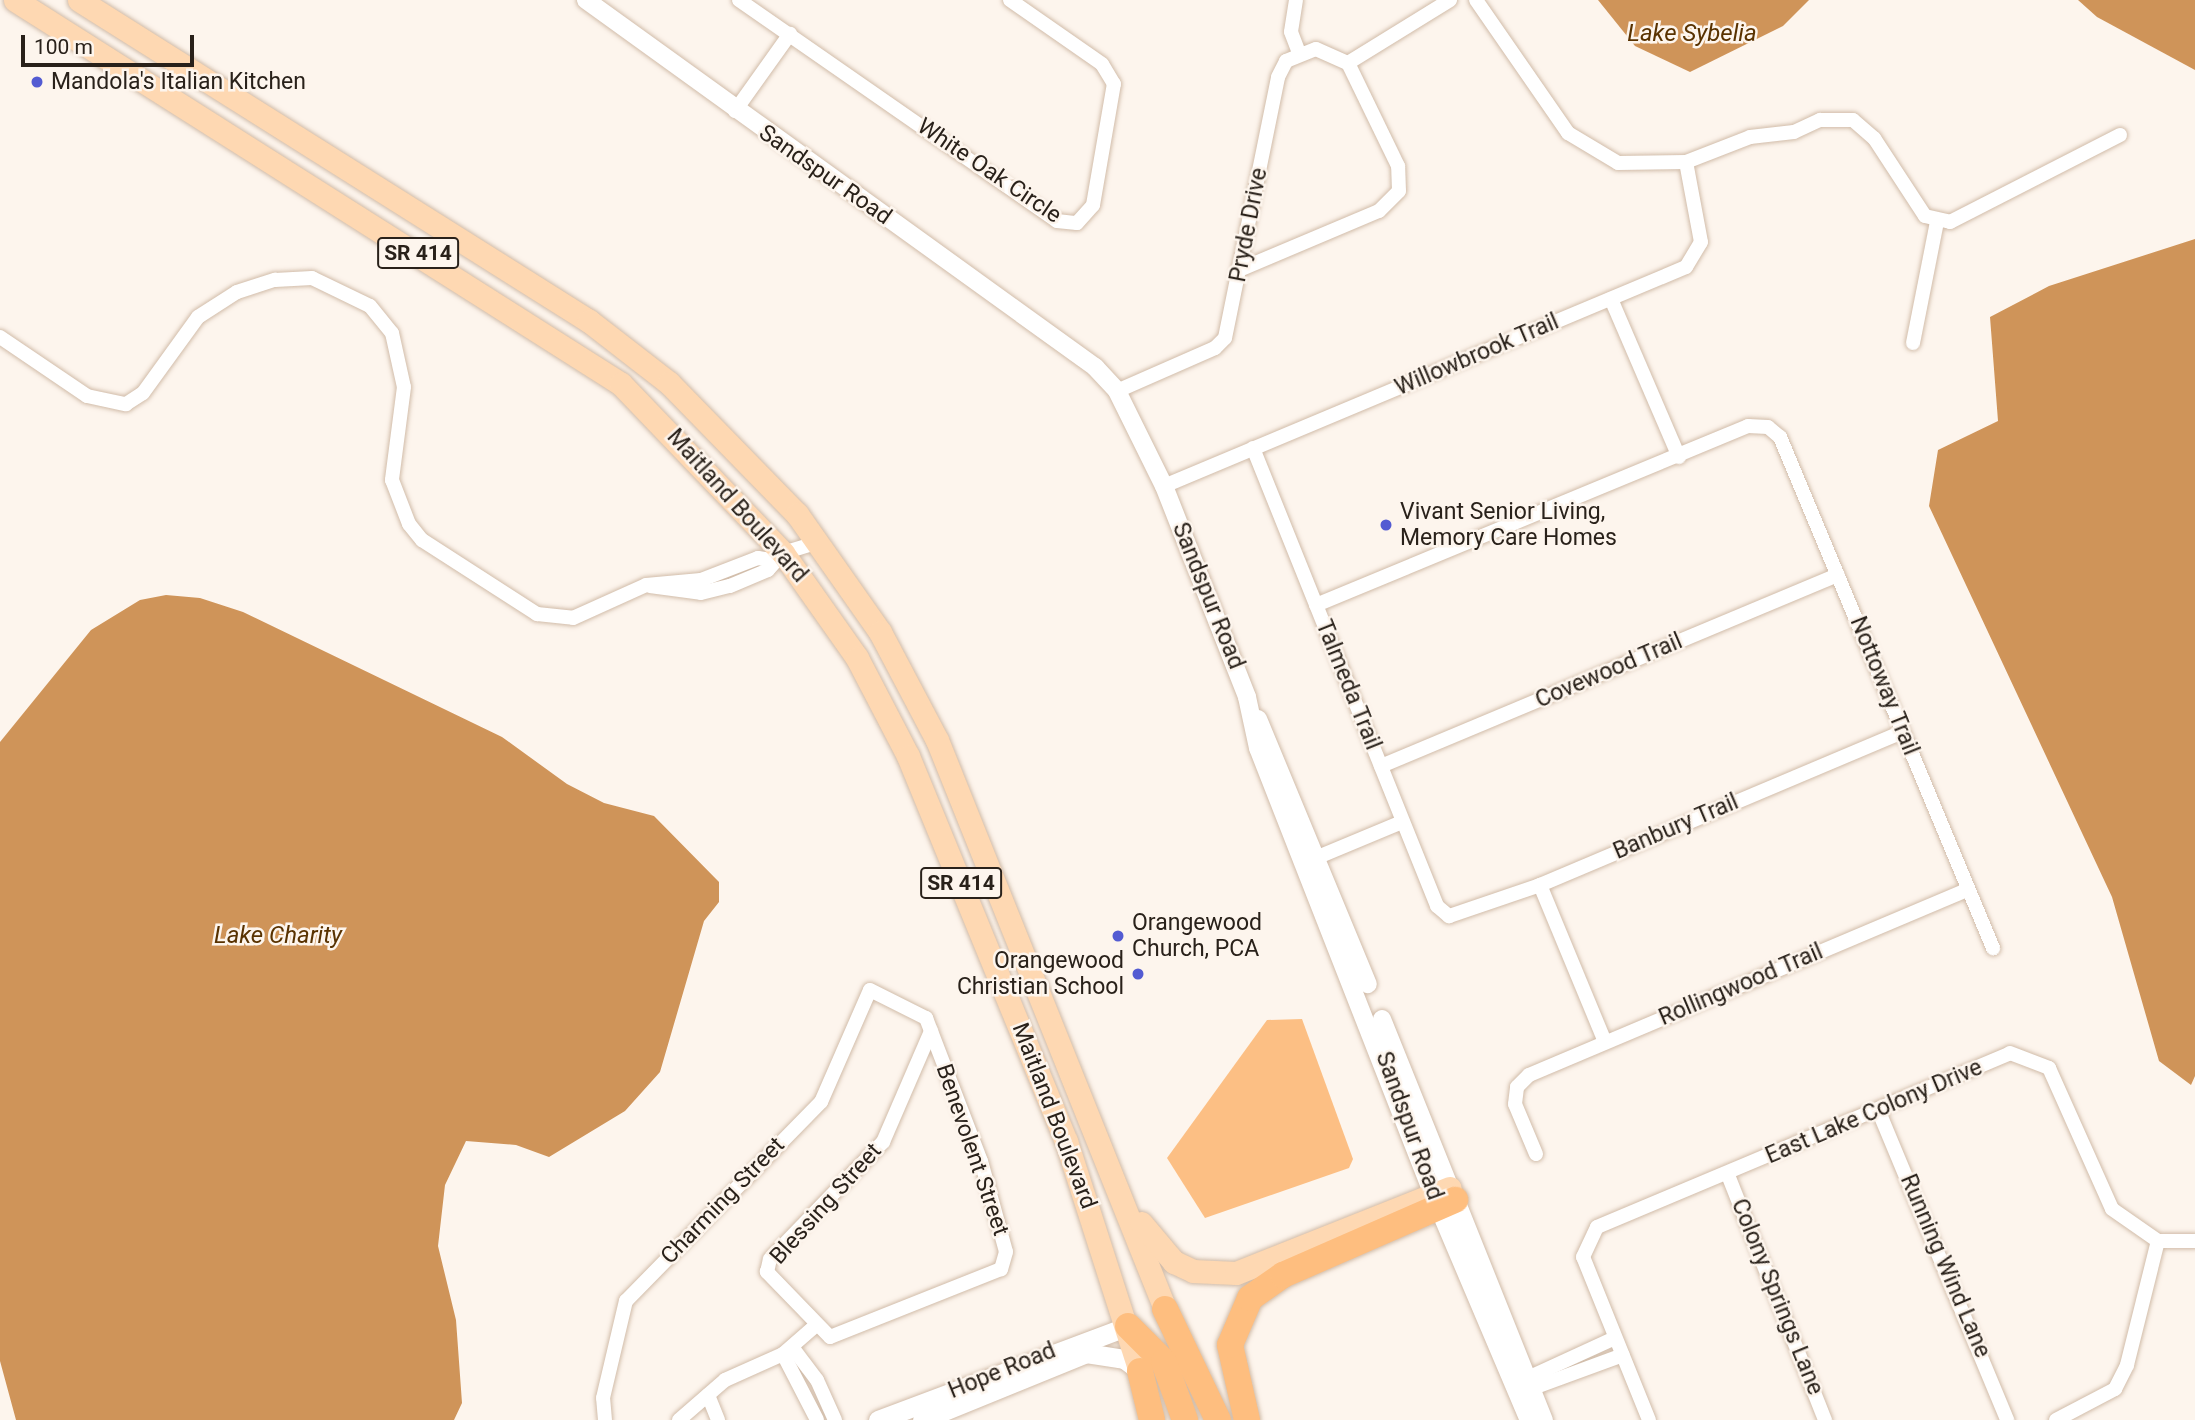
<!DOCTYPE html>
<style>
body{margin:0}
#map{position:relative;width:2195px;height:1420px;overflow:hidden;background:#fdf5ed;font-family:Roboto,sans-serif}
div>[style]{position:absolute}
.green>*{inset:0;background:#fcbf84}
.water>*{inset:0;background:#cf9459}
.roads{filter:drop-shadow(0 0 2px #d1bca9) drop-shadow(0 0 2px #d1bca9)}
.minor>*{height:14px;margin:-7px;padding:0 7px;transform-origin:7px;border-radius:7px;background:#fff}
.tertiary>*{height:18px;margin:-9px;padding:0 9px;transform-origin:9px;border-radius:9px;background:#fff}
.secondary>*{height:19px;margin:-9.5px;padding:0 9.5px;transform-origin:9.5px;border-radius:9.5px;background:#fff}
.primary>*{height:23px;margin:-11.5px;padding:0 11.5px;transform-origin:11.5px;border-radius:11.5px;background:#fed8b2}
.motorway>*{height:26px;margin:-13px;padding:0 13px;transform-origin:13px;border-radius:13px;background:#febe7f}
.dots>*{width:19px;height:19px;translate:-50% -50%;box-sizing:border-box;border:4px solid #fdf5ed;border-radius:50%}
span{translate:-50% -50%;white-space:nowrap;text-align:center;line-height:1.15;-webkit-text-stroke:5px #fdf5ed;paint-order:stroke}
.shield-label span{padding:2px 5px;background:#fdf5ed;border:2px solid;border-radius:5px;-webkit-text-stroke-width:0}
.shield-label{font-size:21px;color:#29211a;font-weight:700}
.poi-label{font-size:23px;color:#29211a}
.left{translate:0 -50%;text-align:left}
.right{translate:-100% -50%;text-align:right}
.street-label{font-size:23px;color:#29211a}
.water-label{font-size:24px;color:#593200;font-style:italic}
.scale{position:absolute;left:21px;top:35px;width:173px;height:32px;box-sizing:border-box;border:4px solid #29211a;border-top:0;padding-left:9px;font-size:21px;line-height:24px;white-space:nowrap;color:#29211a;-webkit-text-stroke:5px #fdf5ed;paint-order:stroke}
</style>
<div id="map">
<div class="green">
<div style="clip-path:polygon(1302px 1019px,1353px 1159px,1349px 1168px,1205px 1218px,1167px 1158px,1267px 1020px)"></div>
</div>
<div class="water">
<div style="clip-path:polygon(1598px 0,1809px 0,1783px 26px,1690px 72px,1635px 46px)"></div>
<div style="clip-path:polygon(2078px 0,2195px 0,2195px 70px,2097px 17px)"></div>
<div style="clip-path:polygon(2195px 239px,2195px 1076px,2191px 1085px,2159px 1061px,2112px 897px,1929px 506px,1938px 450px,1998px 421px,1990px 317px,2049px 286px)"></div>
<div style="clip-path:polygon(166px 595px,200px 598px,243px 612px,502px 737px,567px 784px,604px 803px,654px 816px,719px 882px,719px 902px,704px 921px,660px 1072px,625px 1111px,549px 1157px,516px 1145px,466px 1141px,445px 1185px,438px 1246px,456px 1320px,462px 1403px,454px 1420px,16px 1420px,0 1361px,0 742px,91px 630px,140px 600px)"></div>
</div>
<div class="roads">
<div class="minor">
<div style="left:739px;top:0;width:387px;rotate:34.8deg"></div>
<div style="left:1057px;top:221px;width:20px;rotate:6deg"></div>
<div style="left:1077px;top:223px;width:24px;rotate:-48deg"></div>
<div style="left:1093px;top:205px;width:123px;rotate:-80.2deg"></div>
<div style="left:1114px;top:84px;width:23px;rotate:-121deg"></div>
<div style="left:1102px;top:64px;width:112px;rotate:-145.2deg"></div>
<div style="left:1296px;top:0;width:32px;rotate:99deg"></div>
<div style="left:1291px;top:32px;width:22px;rotate:69deg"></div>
<div style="left:1476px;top:0;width:162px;rotate:55.3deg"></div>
<div style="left:1568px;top:133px;width:58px;rotate:31deg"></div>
<div style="left:1618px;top:163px;width:68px;rotate:-0.8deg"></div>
<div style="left:1686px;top:162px;width:69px;rotate:-21.3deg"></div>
<div style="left:1750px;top:137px;width:44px;rotate:-6.5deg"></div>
<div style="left:1794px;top:132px;width:29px;rotate:-25deg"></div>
<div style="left:1820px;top:120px;width:33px"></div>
<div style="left:1853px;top:120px;width:28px;rotate:41deg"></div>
<div style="left:1874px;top:138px;width:93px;rotate:56.8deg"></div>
<div style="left:1925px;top:216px;width:26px;rotate:13deg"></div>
<div style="left:1950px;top:222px;width:191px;rotate:-27.1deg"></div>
<div style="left:1348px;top:63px;width:120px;rotate:-31.7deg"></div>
<div style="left:735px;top:111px;width:95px;rotate:-54.5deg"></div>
<div style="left:1239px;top:270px;width:152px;rotate:-22.9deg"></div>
<div style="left:1379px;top:211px;width:28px;rotate:-45deg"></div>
<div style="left:1399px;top:191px;width:25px;rotate:-92deg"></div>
<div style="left:1398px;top:166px;width:114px;rotate:-115.9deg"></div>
<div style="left:1611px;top:299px;width:172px;rotate:66.7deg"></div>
<div style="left:0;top:337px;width:105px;rotate:34.1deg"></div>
<div style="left:87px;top:396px;width:40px;rotate:12deg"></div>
<div style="left:126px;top:404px;width:20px;rotate:-33deg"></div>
<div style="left:143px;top:393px;width:94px;rotate:-54.1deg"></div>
<div style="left:198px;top:317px;width:46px;rotate:-32.7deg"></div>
<div style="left:237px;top:292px;width:40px;rotate:-18deg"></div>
<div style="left:275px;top:280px;width:37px;rotate:-3deg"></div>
<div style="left:312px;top:278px;width:64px;rotate:25.8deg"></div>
<div style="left:370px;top:306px;width:35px;rotate:51deg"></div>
<div style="left:392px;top:333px;width:55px;rotate:77.5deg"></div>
<div style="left:404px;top:387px;width:94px;rotate:97.4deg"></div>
<div style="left:392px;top:480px;width:47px;rotate:68.9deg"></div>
<div style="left:409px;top:524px;width:21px;rotate:51deg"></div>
<div style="left:422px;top:540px;width:137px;rotate:32.8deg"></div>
<div style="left:537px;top:614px;width:36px;rotate:6deg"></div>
<div style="left:573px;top:618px;width:80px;rotate:-24.3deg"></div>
<div style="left:646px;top:585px;width:55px;rotate:-5.2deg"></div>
<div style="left:701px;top:580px;width:61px;rotate:-21.1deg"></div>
<div style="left:758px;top:558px;width:13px;rotate:9deg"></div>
<div style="left:1913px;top:343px;width:123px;rotate:-78.8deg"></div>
<div style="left:1117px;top:391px;width:107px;rotate:-23.7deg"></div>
<div style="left:1215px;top:348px;width:14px;rotate:-45deg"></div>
<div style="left:1225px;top:338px;width:266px;rotate:-78.5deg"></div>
<div style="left:1278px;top:77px;width:18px;rotate:-63deg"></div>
<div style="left:1286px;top:61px;width:32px;rotate:-22deg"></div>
<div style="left:1316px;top:49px;width:35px;rotate:24deg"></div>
<div style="left:1253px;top:448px;width:494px;rotate:68.1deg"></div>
<div style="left:1437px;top:906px;width:16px;rotate:40deg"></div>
<div style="left:1449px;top:916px;width:96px;rotate:-18.8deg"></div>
<div style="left:1540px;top:885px;width:394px;rotate:-22.9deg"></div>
<div style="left:1164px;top:486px;width:566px;rotate:-22.76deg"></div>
<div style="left:1686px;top:267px;width:29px;rotate:-59deg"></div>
<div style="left:1701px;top:242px;width:81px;rotate:-100.6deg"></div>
<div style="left:650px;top:586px;width:51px;rotate:7.8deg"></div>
<div style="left:701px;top:593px;width:30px;rotate:-14deg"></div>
<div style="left:730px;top:586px;width:41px;rotate:-22.8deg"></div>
<div style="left:768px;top:570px;width:23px;rotate:-49deg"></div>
<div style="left:783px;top:553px;width:38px;rotate:-17deg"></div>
<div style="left:1316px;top:605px;width:468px;rotate:-22.5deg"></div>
<div style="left:1748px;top:426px;width:20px;rotate:3deg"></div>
<div style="left:1768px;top:427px;width:16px;rotate:40deg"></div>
<div style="left:1780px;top:437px;width:554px;rotate:67.37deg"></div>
<div style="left:1381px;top:766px;width:495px;rotate:-22.7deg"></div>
<div style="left:1318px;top:857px;width:91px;rotate:-22.6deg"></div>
<div style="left:1540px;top:885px;width:170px;rotate:67.5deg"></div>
<div style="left:1879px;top:1112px;width:334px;rotate:67.4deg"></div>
<div style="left:1536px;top:1154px;width:54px;rotate:-112.8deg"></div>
<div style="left:1515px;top:1104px;width:17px;rotate:-83deg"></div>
<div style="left:1517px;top:1087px;width:17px;rotate:-45deg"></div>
<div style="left:1529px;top:1075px;width:476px;rotate:-22.9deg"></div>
<div style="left:1728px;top:1175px;width:264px;rotate:68.4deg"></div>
<div style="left:792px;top:1347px;width:41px;rotate:52.9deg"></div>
<div style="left:817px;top:1380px;width:44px;rotate:65.8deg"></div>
<div style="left:783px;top:1354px;width:74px;rotate:62.7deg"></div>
<div style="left:1521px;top:1381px;width:103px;rotate:-24.6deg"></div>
<div style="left:1525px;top:1391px;width:104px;rotate:-20.2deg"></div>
<div style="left:708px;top:1395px;width:27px;rotate:68deg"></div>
<div style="left:605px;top:1420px;width:22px;rotate:-95deg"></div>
<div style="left:603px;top:1398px;width:100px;rotate:-76.7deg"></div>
<div style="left:626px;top:1301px;width:279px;rotate:-45.6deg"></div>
<div style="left:821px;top:1102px;width:122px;rotate:-66.4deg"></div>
<div style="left:870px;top:990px;width:63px;rotate:26.6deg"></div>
<div style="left:926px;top:1018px;width:153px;rotate:69deg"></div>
<div style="left:981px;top:1161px;width:94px;rotate:74.6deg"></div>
<div style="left:1006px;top:1252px;width:18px;rotate:106deg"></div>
<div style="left:1001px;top:1269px;width:184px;rotate:158.3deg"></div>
<div style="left:830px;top:1337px;width:91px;rotate:-134.1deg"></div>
<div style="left:767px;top:1272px;width:13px;rotate:-77deg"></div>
<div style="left:770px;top:1259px;width:163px;rotate:-46deg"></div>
<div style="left:883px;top:1142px;width:121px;rotate:-66.6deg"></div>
<div style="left:679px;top:1420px;width:61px;rotate:-41deg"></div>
<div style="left:725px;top:1380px;width:64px;rotate:-24.1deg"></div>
<div style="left:783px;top:1354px;width:43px;rotate:-41.2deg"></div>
<div style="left:1649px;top:1420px;width:176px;rotate:-112deg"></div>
<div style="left:1583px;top:1257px;width:33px;rotate:-65deg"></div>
<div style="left:1597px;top:1227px;width:448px;rotate:-22.8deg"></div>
<div style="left:2010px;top:1053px;width:42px;rotate:21deg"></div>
<div style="left:2049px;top:1068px;width:154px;rotate:65.9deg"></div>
<div style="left:2112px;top:1209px;width:56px;rotate:34.8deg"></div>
<div style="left:2158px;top:1241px;width:37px"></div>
<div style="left:2056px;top:1420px;width:67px;rotate:-27.7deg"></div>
<div style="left:2115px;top:1389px;width:27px;rotate:-63deg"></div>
<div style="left:2127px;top:1365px;width:128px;rotate:-76deg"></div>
</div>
<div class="tertiary">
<div style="left:586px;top:0;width:628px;rotate:35.79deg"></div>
<div style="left:1095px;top:367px;width:33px;rotate:47deg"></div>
<div style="left:1117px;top:391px;width:106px;rotate:63.7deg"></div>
<div style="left:1164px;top:486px;width:227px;rotate:68.5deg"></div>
<div style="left:1247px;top:697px;width:52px;rotate:77.8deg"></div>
<div style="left:1258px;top:748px;width:480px;rotate:68.6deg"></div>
<div style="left:1258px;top:719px;width:287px;rotate:67.5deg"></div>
<div style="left:1382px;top:1019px;width:182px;rotate:68.1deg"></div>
</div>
<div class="secondary">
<div style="left:1451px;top:1190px;width:248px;rotate:68.2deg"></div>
<div style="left:1434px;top:1196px;width:243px;rotate:67deg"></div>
<div style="left:878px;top:1420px;width:267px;rotate:-20.6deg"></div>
<div style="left:922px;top:1420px;width:177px;rotate:-22.2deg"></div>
<div style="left:1086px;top:1353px;width:38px;rotate:9deg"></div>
<div style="left:1124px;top:1359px;width:20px;rotate:37deg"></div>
</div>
<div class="primary">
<div style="left:15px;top:0;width:717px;rotate:32.36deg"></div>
<div style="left:621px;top:384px;width:234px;rotate:46.2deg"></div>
<div style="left:783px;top:553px;width:128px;rotate:54.8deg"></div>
<div style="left:857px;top:658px;width:110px;rotate:62.5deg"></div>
<div style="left:908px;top:756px;width:416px;rotate:67.7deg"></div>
<div style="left:1066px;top:1141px;width:242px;rotate:72.2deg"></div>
<div style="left:79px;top:0;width:603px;rotate:32.19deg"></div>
<div style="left:589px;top:321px;width:101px;rotate:37.8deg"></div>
<div style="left:669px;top:383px;width:183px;rotate:45.7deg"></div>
<div style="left:797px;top:514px;width:144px;rotate:54.9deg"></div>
<div style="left:880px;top:632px;width:122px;rotate:62.2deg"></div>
<div style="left:937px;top:740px;width:613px;rotate:68.16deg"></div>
<div style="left:1141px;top:1223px;width:51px;rotate:49.8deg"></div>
<div style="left:1174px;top:1262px;width:21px;rotate:25deg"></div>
<div style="left:1193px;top:1271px;width:43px;rotate:2.7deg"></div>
<div style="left:1236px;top:1273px;width:230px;rotate:-21.7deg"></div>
</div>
<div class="motorway">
<div style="left:1165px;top:1309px;width:123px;rotate:64.5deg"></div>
<div style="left:1128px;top:1326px;width:51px;rotate:45deg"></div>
<div style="left:1164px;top:1362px;width:62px;rotate:70.1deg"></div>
<div style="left:1140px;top:1371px;width:50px;rotate:76.2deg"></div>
<div style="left:1247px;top:1420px;width:77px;rotate:-102.8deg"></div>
<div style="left:1230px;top:1345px;width:51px;rotate:-66.9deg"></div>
<div style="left:1250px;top:1298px;width:40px;rotate:-34.9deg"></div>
<div style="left:1283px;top:1275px;width:188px;rotate:-23.6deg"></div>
</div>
</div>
<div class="dots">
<div style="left:37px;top:82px;background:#535bd2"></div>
<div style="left:1386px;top:525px;background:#535bd2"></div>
<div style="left:1118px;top:936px;background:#535bd2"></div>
<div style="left:1138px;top:974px;background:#535bd2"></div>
</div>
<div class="shield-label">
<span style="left:418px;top:253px">SR 414</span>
<span style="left:961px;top:883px">SR 414</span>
</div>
<div class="poi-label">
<span class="left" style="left:51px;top:82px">Mandola's Italian Kitchen</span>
<span class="left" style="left:1400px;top:525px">Vivant Senior Living,<br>Memory Care Homes</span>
<span class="left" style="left:1132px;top:936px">Orangewood<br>Church, PCA</span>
<span class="right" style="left:1124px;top:974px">Orangewood<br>Christian School</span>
</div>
<div class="street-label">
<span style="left:989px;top:171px;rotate:34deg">White Oak Circle</span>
<span style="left:825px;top:175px;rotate:35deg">Sandspur Road</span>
<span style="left:1249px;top:225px;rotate:-79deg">Pryde Drive</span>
<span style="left:1477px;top:355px;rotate:-23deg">Willowbrook Trail</span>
<span style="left:737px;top:506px;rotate:48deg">Maitland Boulevard</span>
<span style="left:1208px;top:596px;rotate:68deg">Sandspur Road</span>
<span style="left:1609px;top:671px;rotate:-23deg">Covewood Trail</span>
<span style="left:1348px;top:685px;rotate:68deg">Talmeda Trail</span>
<span style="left:1884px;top:686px;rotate:68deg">Nottoway Trail</span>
<span style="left:1676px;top:827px;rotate:-23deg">Banbury Trail</span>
<span style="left:1741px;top:985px;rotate:-23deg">Rollingwood Trail</span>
<span style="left:1874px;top:1112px;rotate:-23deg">East Lake Colony Drive</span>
<span style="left:1054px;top:1116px;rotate:69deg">Maitland Boulevard</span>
<span style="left:1409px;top:1126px;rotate:70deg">Sandspur Road</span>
<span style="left:972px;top:1150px;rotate:71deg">Benevolent Street</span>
<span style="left:723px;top:1201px;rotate:-46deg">Charming Street</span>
<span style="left:826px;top:1204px;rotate:-48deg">Blessing Street</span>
<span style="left:1945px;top:1266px;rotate:67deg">Running Wind Lane</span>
<span style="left:1777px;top:1297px;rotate:68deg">Colony Springs Lane</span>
<span style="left:1002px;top:1371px;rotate:-22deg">Hope Road</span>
</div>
<div class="water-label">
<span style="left:1692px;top:34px">Lake Sybelia</span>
<span style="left:278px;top:936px">Lake Charity</span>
</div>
<div class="scale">100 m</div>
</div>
